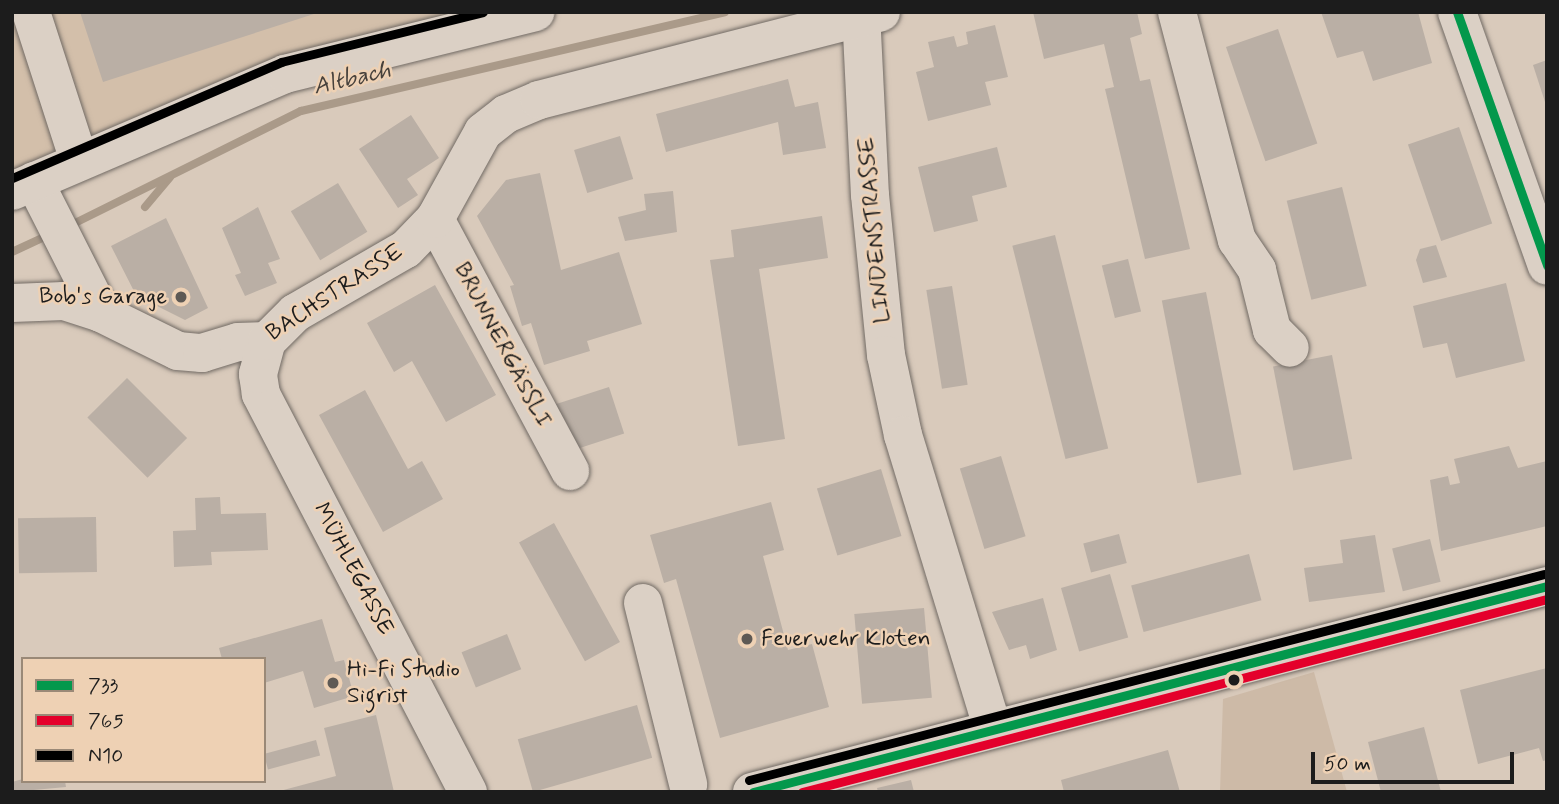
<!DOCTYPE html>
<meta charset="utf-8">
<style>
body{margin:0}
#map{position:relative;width:1559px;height:804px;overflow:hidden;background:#d9cabb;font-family:Mynerve,sans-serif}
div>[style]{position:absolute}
.built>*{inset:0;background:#d3bfaa}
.green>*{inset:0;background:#cdbaa7}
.stream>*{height:8px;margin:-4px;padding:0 4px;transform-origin:4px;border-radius:4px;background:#aa9a89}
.building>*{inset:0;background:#baafa5;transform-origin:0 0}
.roads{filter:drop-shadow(0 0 2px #716a64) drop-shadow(0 0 2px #716a64)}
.minor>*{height:38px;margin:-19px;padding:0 19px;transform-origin:19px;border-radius:19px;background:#dbd0c5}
.major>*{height:38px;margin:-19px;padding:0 19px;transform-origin:19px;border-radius:19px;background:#dbd0c5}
.bus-1>*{height:9px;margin:-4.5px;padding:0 4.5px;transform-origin:4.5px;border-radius:4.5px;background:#03984c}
.bus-2>*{height:9px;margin:-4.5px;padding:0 4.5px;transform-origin:4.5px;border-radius:4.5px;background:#e4002b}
.bus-3>*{height:9px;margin:-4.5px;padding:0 4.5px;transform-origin:4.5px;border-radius:4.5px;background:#000}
.dots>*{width:19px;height:19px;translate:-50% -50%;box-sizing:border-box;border:4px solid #eed1b4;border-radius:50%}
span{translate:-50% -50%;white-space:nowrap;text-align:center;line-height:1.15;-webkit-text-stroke:5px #eed1b4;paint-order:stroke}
.street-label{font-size:23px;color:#1c1c1c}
.poi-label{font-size:23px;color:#1c1c1c}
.right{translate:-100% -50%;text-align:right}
.left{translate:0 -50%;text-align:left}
.water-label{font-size:24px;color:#47413b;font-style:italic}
.frame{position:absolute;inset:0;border:14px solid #1c1c1c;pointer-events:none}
.legend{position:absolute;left:21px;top:657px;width:245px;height:126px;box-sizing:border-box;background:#eed1b4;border:2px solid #9a8977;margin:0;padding:9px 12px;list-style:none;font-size:21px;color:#1c1c1c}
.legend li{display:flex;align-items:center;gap:14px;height:35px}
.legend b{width:35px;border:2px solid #9a8977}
.scale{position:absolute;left:1311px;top:752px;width:203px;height:32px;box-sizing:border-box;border:4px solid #1c1c1c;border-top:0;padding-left:9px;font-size:21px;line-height:24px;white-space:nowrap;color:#1c1c1c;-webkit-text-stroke:5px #eed1b4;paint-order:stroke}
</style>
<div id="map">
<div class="built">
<div style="clip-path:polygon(12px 12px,535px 12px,467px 28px,12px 191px)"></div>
</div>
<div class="green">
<div style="clip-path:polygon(1314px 672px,1347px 792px,1220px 792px,1223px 699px)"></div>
</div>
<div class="stream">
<div style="left:145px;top:207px;width:39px;rotate:-50deg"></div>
<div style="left:69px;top:226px;width:259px;rotate:-26.4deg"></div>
<div style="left:301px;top:111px;width:435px;rotate:-13.1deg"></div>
<div style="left:12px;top:252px;width:43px;rotate:-24.8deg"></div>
</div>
<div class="building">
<div style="clip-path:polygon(80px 12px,317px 12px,317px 13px,103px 82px)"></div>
<div style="clip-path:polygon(1033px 12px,1137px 12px,1142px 34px,1130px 38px,1140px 81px,1150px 79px,1190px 249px,1145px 259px,1105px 89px,1114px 87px,1104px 44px,1044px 59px)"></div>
<div style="clip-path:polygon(1321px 12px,1418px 12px,1432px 63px,1373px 81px,1363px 51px,1337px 58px)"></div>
<div style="clip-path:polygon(995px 25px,1008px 77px,985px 82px,991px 105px,928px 121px,916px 72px,934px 67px,928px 42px,954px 36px,957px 47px,968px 44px,966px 32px)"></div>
<div style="left:1278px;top:29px;width:121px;height:55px;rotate:71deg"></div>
<div style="clip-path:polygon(1547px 60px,1547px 105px,1546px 105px,1533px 65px)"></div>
<div style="clip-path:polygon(788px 79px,795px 107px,818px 102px,826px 148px,783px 155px,778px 122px,666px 152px,656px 114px)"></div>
<div style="clip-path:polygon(411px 115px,439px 158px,407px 179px,418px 195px,398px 208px,359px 149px)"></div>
<div style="left:1459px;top:127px;width:102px;height:54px;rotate:71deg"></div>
<div style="left:620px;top:136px;width:45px;height:48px;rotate:73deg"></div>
<div style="clip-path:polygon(997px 147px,1007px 187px,972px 196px,978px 221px,934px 232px,918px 167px)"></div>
<div style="clip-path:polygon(540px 173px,561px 270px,619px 252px,642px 324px,587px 341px,590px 351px,544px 365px,531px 323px,522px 326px,510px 286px,514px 285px,477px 216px,506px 180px)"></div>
<div style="left:338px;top:183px;width:57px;height:55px;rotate:59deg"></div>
<div style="left:1342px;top:187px;width:102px;height:57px;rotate:76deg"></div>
<div style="clip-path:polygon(673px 191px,677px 232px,625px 241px,618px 217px,646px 210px,644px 194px)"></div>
<div style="clip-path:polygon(258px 207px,280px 259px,268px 263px,277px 283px,245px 296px,235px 275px,241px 273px,222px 228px)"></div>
<div style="clip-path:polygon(822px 216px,828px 258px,759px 269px,785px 439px,738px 446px,710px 260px,734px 257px,731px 230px)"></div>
<div style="clip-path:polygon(166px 218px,208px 308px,185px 320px,151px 303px,146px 294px,138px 299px,111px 246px)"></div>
<div style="left:1055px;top:235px;width:220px;height:44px;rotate:76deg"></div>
<div style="clip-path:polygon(1436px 245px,1447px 277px,1423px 283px,1416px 260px,1420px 249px)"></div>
<div style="left:1128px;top:259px;width:54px;height:27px;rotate:76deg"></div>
<div style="clip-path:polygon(1506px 283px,1525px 361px,1456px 378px,1447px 343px,1423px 348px,1413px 306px)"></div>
<div style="clip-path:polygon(435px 285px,496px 395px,446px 422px,412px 361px,394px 372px,367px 323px)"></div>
<div style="left:952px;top:286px;width:100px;height:26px;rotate:81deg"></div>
<div style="left:1206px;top:292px;width:186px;height:45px;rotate:79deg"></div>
<div style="left:1332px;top:355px;width:106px;height:60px;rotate:79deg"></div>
<div style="left:127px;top:378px;width:85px;height:56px;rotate:45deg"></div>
<div style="left:609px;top:387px;width:49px;height:61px;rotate:72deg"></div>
<div style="clip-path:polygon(365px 390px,408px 469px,422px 461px,443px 499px,383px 532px,319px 415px)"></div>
<div style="clip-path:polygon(1509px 446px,1518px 468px,1547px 461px,1547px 526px,1441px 551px,1430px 480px,1448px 476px,1450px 485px,1460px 483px,1454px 459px)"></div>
<div style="left:1001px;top:456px;width:84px;height:43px;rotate:73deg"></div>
<div style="left:881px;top:469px;width:70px;height:67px;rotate:73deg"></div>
<div style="clip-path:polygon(220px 497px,221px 514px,266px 513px,268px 550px,211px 552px,212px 565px,174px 567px,173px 531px,196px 530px,195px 498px)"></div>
<div style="clip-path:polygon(771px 502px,784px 550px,763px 556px,788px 650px,812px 644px,829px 707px,720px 738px,676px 579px,664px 583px,650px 535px)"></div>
<div style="left:96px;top:517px;width:55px;height:78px;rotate:89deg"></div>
<div style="left:554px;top:523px;width:136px;height:40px;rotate:61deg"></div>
<div style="left:1119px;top:534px;width:30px;height:37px;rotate:75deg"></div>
<div style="clip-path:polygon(1375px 535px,1385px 592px,1309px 602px,1304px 568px,1343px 563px,1340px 540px)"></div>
<div style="left:1430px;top:539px;width:44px;height:39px;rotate:76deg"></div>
<div style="left:1249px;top:554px;width:48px;height:122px;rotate:75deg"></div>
<div style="left:1110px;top:574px;width:66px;height:51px;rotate:74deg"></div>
<div style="clip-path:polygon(1043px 598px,1057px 650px,1030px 659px,1026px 645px,1009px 650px,992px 612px)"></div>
<div style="left:924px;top:608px;width:90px;height:70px;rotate:85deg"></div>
<div style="clip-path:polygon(322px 619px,335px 662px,344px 660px,354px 696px,314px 708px,303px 671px,264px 683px,264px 659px,222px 659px,219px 648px)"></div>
<div style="left:507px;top:634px;width:38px;height:49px;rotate:68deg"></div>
<div style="clip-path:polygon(1547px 668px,1547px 760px,1543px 761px,1539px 748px,1478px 764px,1460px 690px)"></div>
<div style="left:637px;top:705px;width:55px;height:124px;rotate:74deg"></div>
<div style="clip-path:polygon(376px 715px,394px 792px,276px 792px,336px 776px,324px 728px)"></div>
<div style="clip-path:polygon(1424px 727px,1441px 792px,1381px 792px,1368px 742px)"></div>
<div style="left:316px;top:740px;width:16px;height:54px;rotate:75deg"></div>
<div style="clip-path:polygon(1168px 750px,1180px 792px,1064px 792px,1061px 780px)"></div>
<div style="clip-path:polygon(23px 779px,65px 781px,66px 787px,12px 792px,12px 782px)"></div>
<div style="clip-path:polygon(911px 780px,914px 792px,878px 792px,877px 788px)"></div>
</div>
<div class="roads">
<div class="minor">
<div style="left:31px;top:12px;width:157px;rotate:72.1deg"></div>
<div style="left:861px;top:12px;width:183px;rotate:87.2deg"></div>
<div style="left:870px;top:195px;width:161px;rotate:84.3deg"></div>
<div style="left:886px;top:355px;width:82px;rotate:78deg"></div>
<div style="left:903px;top:435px;width:305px;rotate:73deg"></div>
<div style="left:1177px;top:12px;width:236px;rotate:75.3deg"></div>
<div style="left:1237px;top:240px;width:36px;rotate:56deg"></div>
<div style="left:1257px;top:270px;width:62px;rotate:76deg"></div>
<div style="left:1272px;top:330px;width:25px;rotate:45deg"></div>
<div style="left:1457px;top:12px;width:269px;rotate:70.5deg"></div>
<div style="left:34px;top:181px;width:148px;rotate:63.1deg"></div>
<div style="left:12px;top:191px;width:297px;rotate:-23.2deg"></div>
<div style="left:285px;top:74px;width:258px;rotate:-13.9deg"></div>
<div style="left:435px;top:219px;width:286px;rotate:61.8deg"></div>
<div style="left:12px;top:303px;width:52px;rotate:-2.2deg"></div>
<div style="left:64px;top:301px;width:39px;rotate:18deg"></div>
<div style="left:101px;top:313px;width:86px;rotate:26.3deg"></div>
<div style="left:178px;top:351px;width:24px;rotate:5deg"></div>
<div style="left:202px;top:353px;width:38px;rotate:-17deg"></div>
<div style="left:238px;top:342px;width:29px;rotate:-2deg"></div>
<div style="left:643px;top:603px;width:187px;rotate:76deg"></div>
<div style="left:468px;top:792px;width:449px;rotate:-117.5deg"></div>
<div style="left:261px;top:394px;width:20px;rotate:-99deg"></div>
<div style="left:258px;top:374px;width:34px;rotate:-75deg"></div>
<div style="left:267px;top:341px;width:40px;rotate:-45deg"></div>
<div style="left:295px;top:313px;width:128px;rotate:-30deg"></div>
<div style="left:406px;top:249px;width:42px;rotate:-46deg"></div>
<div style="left:435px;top:219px;width:99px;rotate:-61.1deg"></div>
<div style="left:483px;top:132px;width:29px;rotate:-38deg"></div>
<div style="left:506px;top:114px;width:36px;rotate:-23deg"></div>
<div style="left:539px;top:100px;width:353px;rotate:-14.4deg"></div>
</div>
<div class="major">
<div style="left:752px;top:792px;width:821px;rotate:-14.53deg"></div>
</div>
</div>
<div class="bus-1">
<div style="left:1457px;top:12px;width:269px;rotate:70.4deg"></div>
<div style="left:753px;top:792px;width:820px;rotate:-14.54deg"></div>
</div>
<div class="bus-2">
<div style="left:802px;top:792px;width:770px;rotate:-14.52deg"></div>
</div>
<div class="bus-3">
<div style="left:12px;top:178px;width:293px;rotate:-23.3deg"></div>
<div style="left:281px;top:62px;width:208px;rotate:-13.9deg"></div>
<div style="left:749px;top:780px;width:821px;rotate:-14.53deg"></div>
</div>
<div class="dots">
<div style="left:181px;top:297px;background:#5e5954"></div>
<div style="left:747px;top:639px;background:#5e5954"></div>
<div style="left:1234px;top:680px;background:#1c1c1c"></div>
<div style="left:333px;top:683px;background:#5e5954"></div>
</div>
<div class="street-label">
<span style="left:875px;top:230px;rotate:-95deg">LINDENSTRASSE</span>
<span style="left:335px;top:293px;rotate:-33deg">BACHSTRASSE</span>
<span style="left:502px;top:345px;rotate:62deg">BRUNNERGÄSSLI</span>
<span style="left:353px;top:569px;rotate:62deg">MÜHLEGASSE</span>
</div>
<div class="poi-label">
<span class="right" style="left:167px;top:297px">Bob's Garage</span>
<span class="left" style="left:761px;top:639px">Feuerwehr Kloten</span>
<span class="left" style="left:347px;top:683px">Hi-Fi Studio<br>Sigrist</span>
</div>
<div class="water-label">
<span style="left:352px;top:79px;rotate:-13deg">Altbach</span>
</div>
<div class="frame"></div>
<ul class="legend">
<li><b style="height:9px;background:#03984c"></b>733</li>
<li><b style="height:9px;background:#e4002b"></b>765</li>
<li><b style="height:9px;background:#000"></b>N10</li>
</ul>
<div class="scale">50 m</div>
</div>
